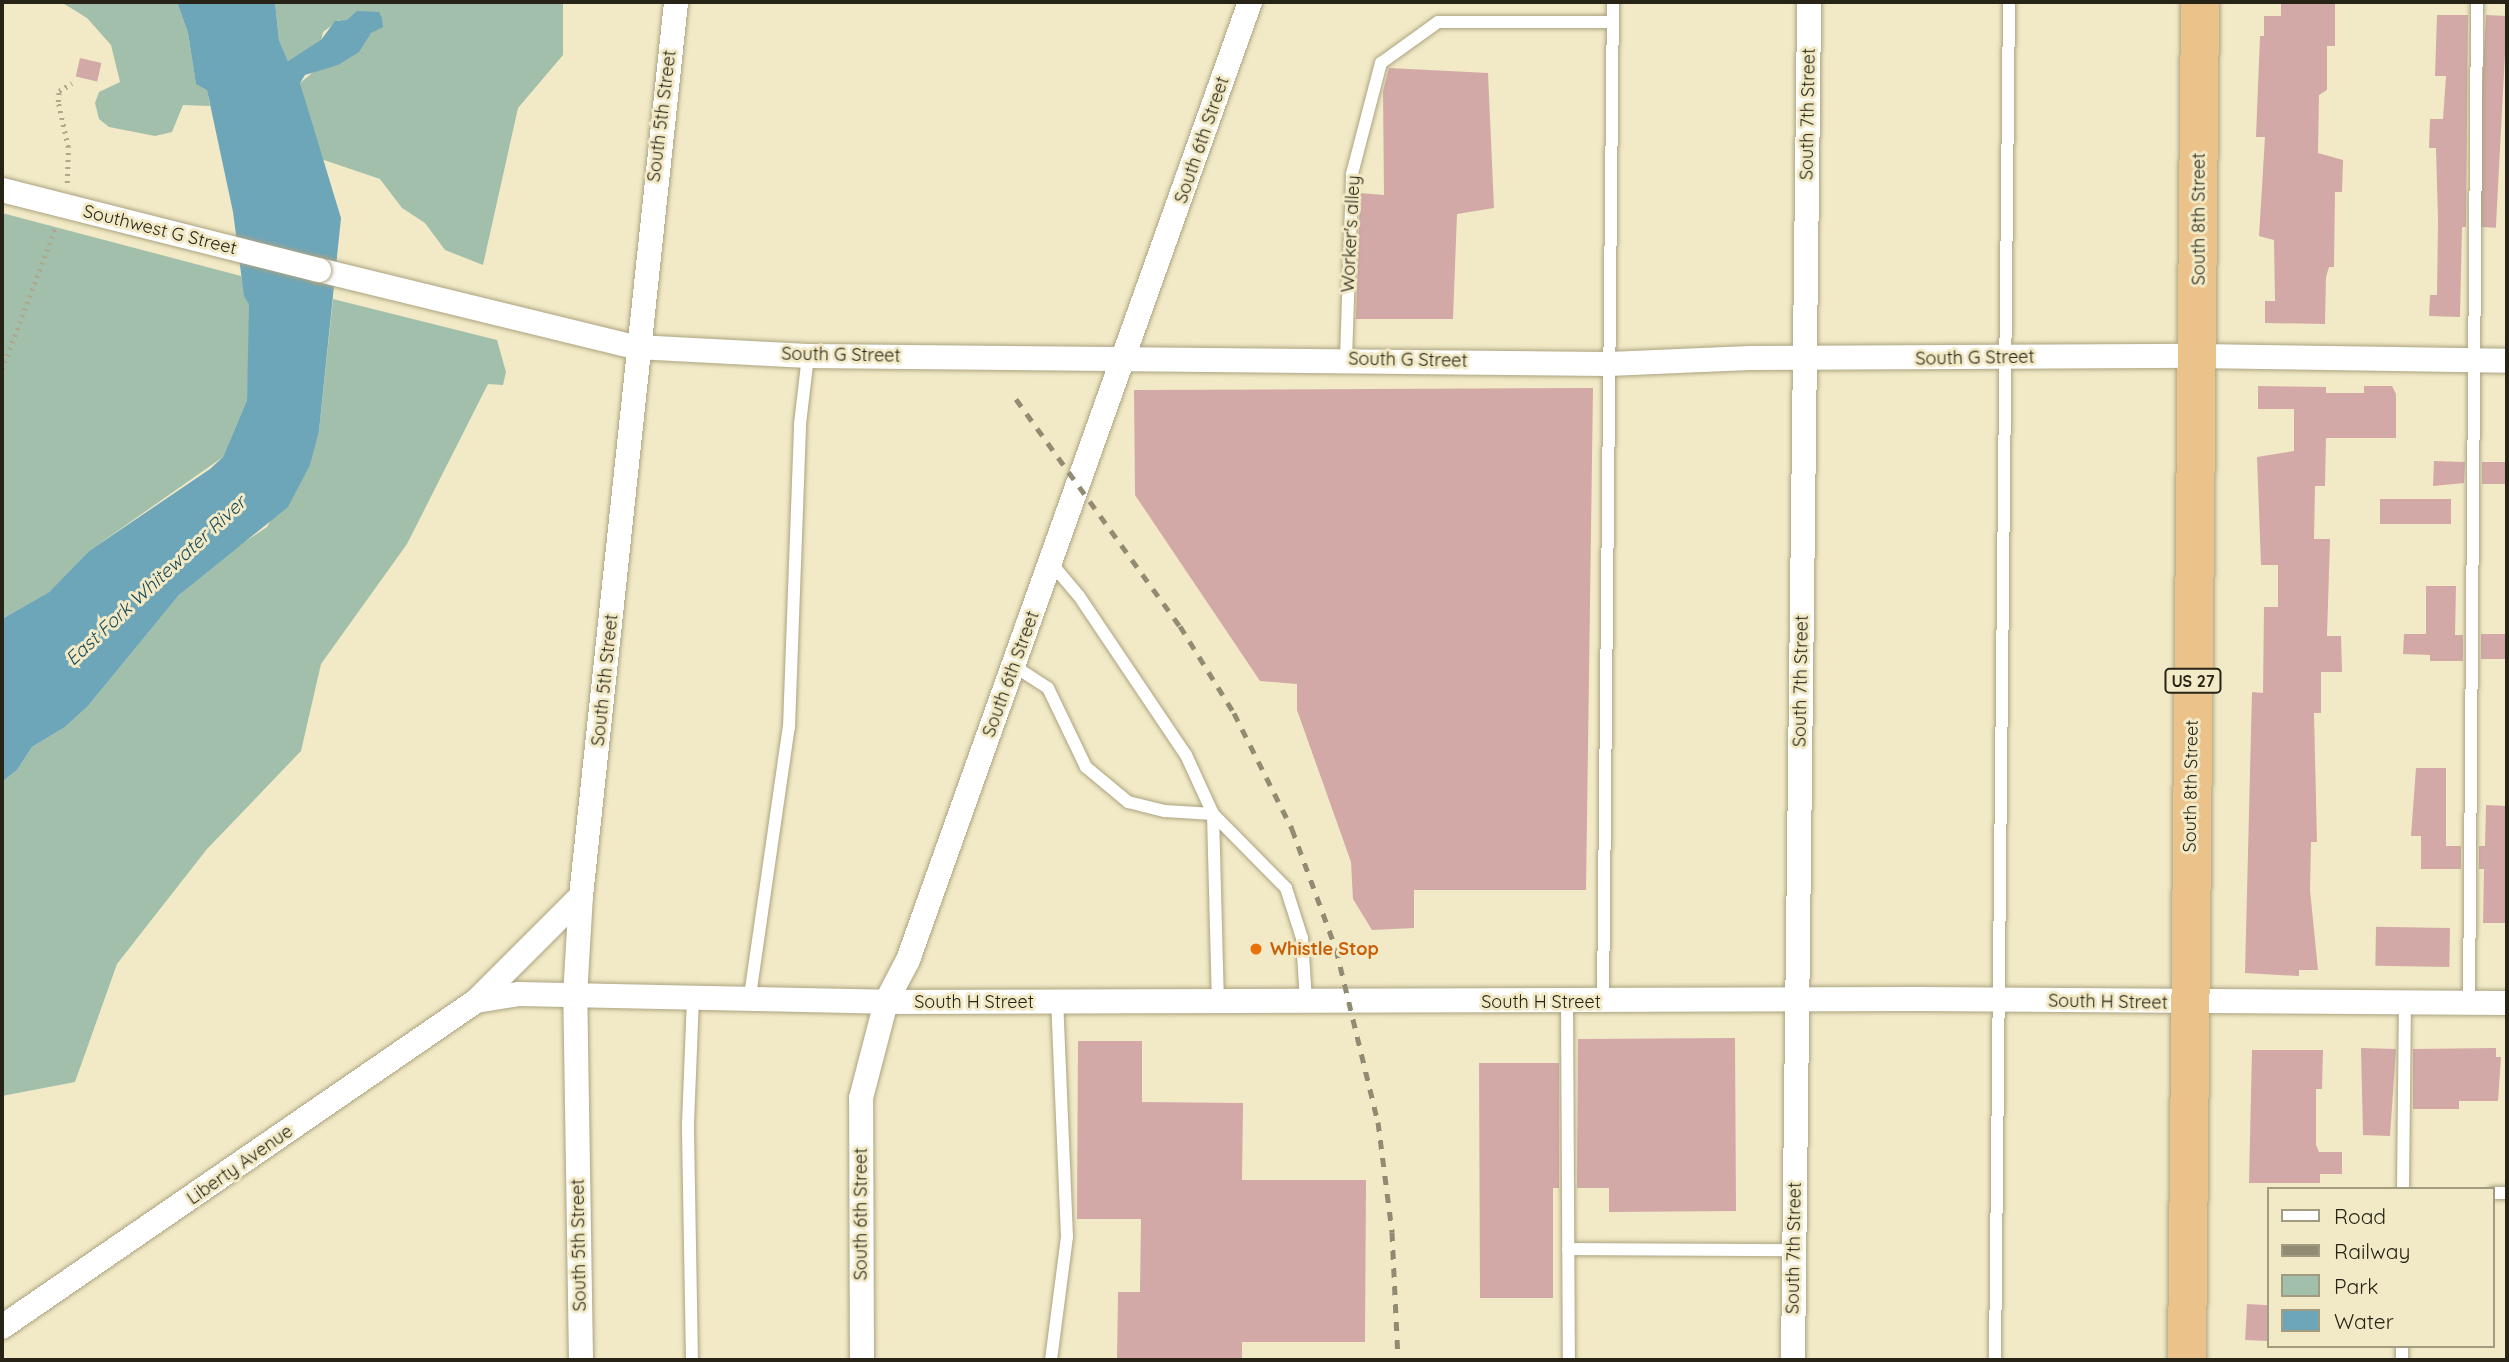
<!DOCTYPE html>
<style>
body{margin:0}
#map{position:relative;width:2509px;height:1362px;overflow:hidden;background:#f2eac6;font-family:Quicksand,sans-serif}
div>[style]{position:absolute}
.green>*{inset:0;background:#a2bfac}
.water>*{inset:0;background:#6ea6b9}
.building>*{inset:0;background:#d2a9a6;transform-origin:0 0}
.path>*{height:4.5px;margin-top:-2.25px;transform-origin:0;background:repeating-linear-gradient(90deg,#aea78b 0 2px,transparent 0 7px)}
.roads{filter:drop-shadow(0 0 2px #aba381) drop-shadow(0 0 2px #aba381)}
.service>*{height:12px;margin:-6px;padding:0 6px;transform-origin:6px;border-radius:6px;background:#fff}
.minor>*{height:24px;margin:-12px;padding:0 12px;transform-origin:12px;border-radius:12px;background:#fff}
.trunk>*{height:38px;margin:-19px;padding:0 19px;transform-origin:19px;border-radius:19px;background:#ecc28b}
.rail>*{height:5px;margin-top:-2.5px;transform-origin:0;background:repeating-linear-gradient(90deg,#908b72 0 9px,transparent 0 18px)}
.bridges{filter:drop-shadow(0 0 2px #aba381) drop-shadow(0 0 2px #aba381)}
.minor-bridge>*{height:24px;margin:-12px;padding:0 12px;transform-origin:12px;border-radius:12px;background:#fff}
.dots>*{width:19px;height:19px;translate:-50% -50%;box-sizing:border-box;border:4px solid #f2eac6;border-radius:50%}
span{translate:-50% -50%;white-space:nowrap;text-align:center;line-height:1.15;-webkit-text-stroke:6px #f2eac6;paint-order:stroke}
.shield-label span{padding:2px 5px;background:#f2eac6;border:2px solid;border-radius:5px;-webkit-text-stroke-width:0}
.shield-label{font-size:16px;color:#272417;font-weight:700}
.street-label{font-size:18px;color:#272417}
.food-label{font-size:18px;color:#c56008;font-weight:700}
.left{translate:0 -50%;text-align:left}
.water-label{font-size:19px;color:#194958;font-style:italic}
.frame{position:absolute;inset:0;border:4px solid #272417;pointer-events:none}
.legend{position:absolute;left:2267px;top:1187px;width:228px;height:161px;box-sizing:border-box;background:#f2eac6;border:2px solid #a19b80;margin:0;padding:9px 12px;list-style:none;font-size:21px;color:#272417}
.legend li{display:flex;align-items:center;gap:14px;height:35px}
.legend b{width:35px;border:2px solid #a19b80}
</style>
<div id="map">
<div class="green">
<div style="clip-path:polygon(61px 2px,177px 2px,188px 33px,196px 83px,207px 89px,210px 106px,183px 105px,172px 132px,155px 136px,109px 127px,99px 119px,95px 103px,99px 92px,120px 82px,111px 45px,87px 18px)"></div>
<div style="clip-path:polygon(275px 2px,563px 2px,563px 55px,518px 108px,483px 265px,445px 250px,425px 223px,402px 208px,380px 179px,321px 159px,300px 83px,317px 69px,338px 65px,371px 33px,339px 20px,323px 32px,321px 41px,288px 61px,279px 40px)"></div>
<div style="clip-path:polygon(2px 213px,241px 276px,249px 303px,250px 345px,247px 400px,223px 457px,89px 551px,49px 592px,2px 619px)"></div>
<div style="clip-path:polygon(333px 299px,497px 340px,506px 372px,503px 385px,488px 384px,407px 544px,321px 664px,301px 751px,207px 849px,117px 964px,75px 1082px,2px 1096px,2px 782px,17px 770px,32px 747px,65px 727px,88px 706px,179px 595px,234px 549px,267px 527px,319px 431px)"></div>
</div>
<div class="water">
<div style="clip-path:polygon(177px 2px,275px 2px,279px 40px,288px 61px,321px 40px,335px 21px,347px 20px,357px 11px,379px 12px,382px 18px,383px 27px,371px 33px,359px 52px,338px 65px,305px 75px,300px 83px,341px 218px,319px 431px,310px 465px,288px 507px,179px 595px,88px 706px,65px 727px,32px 747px,17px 770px,2px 782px,2px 619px,49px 592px,89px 551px,210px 469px,223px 457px,247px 400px,249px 304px,244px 296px,233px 212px,207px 90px,196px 84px,188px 33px)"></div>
</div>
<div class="building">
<div style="clip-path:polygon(2281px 2px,2335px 2px,2335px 46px,2327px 46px,2327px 90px,2319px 95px,2318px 153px,2343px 160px,2342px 192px,2335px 192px,2334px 267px,2329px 267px,2326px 277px,2325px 324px,2265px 323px,2265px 301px,2275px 301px,2274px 240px,2259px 236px,2265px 137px,2256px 137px,2260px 36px,2264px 36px,2264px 16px,2281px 16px)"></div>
<div style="clip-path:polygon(2437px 15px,2468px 15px,2466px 227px,2462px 227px,2460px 317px,2429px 316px,2430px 295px,2437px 295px,2438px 221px,2436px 148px,2429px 148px,2430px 119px,2443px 119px,2446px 76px,2435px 76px)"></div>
<div style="left:2486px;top:15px;width:21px;height:212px;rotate:3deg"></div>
<div style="left:80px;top:58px;width:22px;height:19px;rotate:13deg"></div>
<div style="clip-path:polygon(1389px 68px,1488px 73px,1494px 208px,1457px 214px,1453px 319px,1356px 319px,1360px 193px,1384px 195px,1383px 91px)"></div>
<div style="clip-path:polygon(2258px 386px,2326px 387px,2326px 393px,2364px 393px,2364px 386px,2392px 386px,2396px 394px,2396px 438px,2326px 438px,2325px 486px,2315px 486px,2314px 539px,2330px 539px,2327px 636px,2341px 636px,2342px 672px,2321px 672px,2321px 713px,2314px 713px,2317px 842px,2311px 842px,2310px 890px,2318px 970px,2299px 970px,2299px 976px,2245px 973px,2252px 692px,2263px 693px,2264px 607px,2278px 607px,2278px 565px,2261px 565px,2257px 457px,2294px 451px,2294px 409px,2258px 409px)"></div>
<div style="clip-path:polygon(1593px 388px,1586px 890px,1414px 890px,1414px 928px,1372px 930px,1353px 899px,1351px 862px,1297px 710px,1297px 684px,1260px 681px,1135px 495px,1134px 390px)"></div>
<div style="clip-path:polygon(2434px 461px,2465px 462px,2464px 483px,2433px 486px)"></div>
<div style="left:2482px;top:462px;width:25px;height:22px"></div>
<div style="left:2380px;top:499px;width:71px;height:25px"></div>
<div style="clip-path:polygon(2426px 586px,2456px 586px,2455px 635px,2463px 635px,2463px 661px,2430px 661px,2430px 655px,2403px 654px,2404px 634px,2426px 634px)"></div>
<div style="left:2507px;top:634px;width:25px;height:26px;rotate:90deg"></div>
<div style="clip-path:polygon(2416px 768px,2446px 768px,2446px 846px,2461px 846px,2461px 869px,2421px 869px,2421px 836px,2411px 836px)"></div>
<div style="clip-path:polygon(2486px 805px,2507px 806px,2507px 923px,2483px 923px,2484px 869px,2479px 869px,2479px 846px,2485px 846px)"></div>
<div style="left:2450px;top:928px;width:39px;height:74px;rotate:91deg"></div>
<div style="clip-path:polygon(1735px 1038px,1736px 1211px,1609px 1212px,1609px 1188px,1577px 1188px,1578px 1039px)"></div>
<div style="clip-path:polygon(1078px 1041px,1142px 1041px,1142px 1102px,1243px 1103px,1242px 1180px,1366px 1180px,1365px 1342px,1242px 1342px,1242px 1360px,1117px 1360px,1118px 1292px,1140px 1292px,1141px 1219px,1077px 1219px)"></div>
<div style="clip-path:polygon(2361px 1048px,2396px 1049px,2390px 1136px,2363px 1135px)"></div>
<div style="clip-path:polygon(2496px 1048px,2496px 1057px,2501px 1057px,2498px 1101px,2459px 1101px,2459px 1109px,2413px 1109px,2413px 1049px)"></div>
<div style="clip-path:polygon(2252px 1050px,2323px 1050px,2322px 1089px,2316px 1089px,2316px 1145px,2319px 1152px,2342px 1152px,2342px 1174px,2320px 1174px,2320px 1183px,2249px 1183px)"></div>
<div style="clip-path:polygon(1479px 1063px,1559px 1063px,1559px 1188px,1553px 1188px,1553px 1298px,1480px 1298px)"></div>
<div style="left:2247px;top:1304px;width:22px;height:36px;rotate:3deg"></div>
</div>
<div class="path">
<div style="left:67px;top:183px;width:36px;rotate:-88deg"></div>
<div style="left:68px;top:147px;width:46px;rotate:-102.5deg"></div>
<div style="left:58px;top:102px;width:11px;rotate:-85deg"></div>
<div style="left:59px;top:91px;width:15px;rotate:-32deg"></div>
<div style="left:2px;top:369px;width:150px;rotate:-69.3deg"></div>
</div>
<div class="roads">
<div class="service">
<div style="left:1346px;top:359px;width:185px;rotate:-88.1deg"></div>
<div style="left:1352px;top:174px;width:115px;rotate:-75.4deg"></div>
<div style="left:1381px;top:63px;width:70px;rotate:-35.7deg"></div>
<div style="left:1438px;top:22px;width:174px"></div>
<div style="left:1051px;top:563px;width:43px;rotate:49.7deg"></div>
<div style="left:1079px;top:596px;width:192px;rotate:56.1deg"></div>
<div style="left:1186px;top:755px;width:65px;rotate:65.4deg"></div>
<div style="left:1213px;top:814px;width:104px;rotate:45.4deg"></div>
<div style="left:1286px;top:888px;width:52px;rotate:72.3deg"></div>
<div style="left:1302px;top:938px;width:64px;rotate:86.4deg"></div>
<div style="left:1014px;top:666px;width:40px;rotate:32.9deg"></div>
<div style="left:1048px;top:688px;width:88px;rotate:64.3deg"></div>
<div style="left:1086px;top:767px;width:55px;rotate:39.8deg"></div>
<div style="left:1128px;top:802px;width:38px;rotate:14deg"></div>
<div style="left:1165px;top:811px;width:48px;rotate:3.6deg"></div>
<div style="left:1213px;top:814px;width:188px;rotate:88.5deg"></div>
<div style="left:750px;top:996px;width:272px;rotate:-81.8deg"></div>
<div style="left:789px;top:727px;width:303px;rotate:-87.9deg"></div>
<div style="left:800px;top:424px;width:68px;rotate:-83.3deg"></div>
<div style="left:1567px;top:1002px;width:358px;rotate:89.7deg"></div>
<div style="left:1603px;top:1002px;width:1000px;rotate:-89.43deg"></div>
<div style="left:2469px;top:1003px;width:1001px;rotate:-89.54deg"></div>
<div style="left:2403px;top:1189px;width:186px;rotate:-89.4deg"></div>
<div style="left:2493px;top:1193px;width:14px"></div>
<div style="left:1568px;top:1249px;width:226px;rotate:0.3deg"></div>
<div style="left:692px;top:1360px;width:237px;rotate:-91deg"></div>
<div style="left:688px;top:1123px;width:126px;rotate:-87.7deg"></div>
<div style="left:1051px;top:1360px;width:124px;rotate:-82.6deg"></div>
<div style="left:1067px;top:1237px;width:235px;rotate:-92.4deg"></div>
<div style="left:1995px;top:1360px;width:1358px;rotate:-89.41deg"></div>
<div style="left:2402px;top:1360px;width:14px;rotate:-90deg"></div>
</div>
<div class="minor">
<div style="left:319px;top:270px;width:326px;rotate:13.7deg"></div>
<div style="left:636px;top:347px;width:172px;rotate:3deg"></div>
<div style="left:808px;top:356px;width:800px;rotate:0.57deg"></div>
<div style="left:1608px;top:364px;width:142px;rotate:-2.4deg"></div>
<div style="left:1750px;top:358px;width:448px;rotate:-0.3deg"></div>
<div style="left:2198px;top:356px;width:309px;rotate:0.9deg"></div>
<div style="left:476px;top:1001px;width:148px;rotate:-45deg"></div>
<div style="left:2px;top:1327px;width:575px;rotate:-34.52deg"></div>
<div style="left:476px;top:1001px;width:44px;rotate:-9.2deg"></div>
<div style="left:519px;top:994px;width:367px;rotate:1.2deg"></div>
<div style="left:886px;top:1002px;width:1031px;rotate:-0.17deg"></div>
<div style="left:1917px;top:999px;width:590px;rotate:0.39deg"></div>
<div style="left:581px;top:1360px;width:364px;rotate:-90.9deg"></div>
<div style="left:575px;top:996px;width:100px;rotate:-86.6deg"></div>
<div style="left:581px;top:896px;width:899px;rotate:-83.93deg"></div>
<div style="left:862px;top:1360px;width:262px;rotate:-90.2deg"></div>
<div style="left:861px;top:1098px;width:99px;rotate:-75.4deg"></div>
<div style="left:886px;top:1002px;width:47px;rotate:-62.4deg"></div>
<div style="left:908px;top:960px;width:1017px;rotate:-70.35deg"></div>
<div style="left:1793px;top:1360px;width:1358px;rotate:-89.32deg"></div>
</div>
<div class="trunk">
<div style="left:2187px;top:1360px;width:1358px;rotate:-89.45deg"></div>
</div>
</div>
<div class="rail">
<div style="left:1016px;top:399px;width:280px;rotate:54.2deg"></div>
<div style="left:1180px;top:626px;width:102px;rotate:58.2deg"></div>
<div style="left:1234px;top:713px;width:130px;rotate:63.4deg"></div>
<div style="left:1292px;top:829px;width:128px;rotate:69.9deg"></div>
<div style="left:1336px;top:949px;width:178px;rotate:76.4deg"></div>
<div style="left:1378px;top:1122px;width:111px;rotate:82.7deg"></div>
<div style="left:1392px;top:1232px;width:128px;rotate:87.3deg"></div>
</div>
<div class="bridges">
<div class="minor-bridge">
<div style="left:2px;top:190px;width:327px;rotate:14.2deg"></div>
</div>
</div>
<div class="dots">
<div style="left:1256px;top:949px;background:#e8710a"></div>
</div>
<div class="shield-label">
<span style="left:2193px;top:681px">US 27</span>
</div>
<div class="street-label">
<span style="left:1808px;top:114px;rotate:-89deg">South 7th Street</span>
<span style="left:662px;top:116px;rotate:-83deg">South 5th Street</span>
<span style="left:1202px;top:140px;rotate:-71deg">South 6th Street</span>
<span style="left:2199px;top:219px;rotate:-90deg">South 8th Street</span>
<span style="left:160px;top:230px;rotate:14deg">Southwest G Street</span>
<span style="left:1351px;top:234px;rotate:-87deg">Worker's alley</span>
<span style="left:841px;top:355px;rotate:1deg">South G Street</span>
<span style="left:1975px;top:358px;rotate:-1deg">South G Street</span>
<span style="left:1408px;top:360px;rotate:1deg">South G Street</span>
<span style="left:1011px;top:674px;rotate:-70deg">South 6th Street</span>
<span style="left:605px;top:680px;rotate:-84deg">South 5th Street</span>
<span style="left:1801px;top:681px;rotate:-89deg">South 7th Street</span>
<span style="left:2191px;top:786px;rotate:-89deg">South 8th Street</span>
<span style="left:974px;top:1002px">South H Street</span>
<span style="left:1541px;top:1002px">South H Street</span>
<span style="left:2108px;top:1002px;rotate:1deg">South H Street</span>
<span style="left:240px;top:1165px;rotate:-35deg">Liberty Avenue</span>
<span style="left:861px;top:1214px;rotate:-90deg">South 6th Street</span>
<span style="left:579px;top:1245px;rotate:-91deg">South 5th Street</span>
<span style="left:1794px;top:1248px;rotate:-89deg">South 7th Street</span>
</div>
<div class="food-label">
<span class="left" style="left:1270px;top:949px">Whistle Stop</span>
</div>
<div class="water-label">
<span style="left:156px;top:581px;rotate:-43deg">East Fork Whitewater River</span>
</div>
<div class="frame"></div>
<ul class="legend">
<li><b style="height:9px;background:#fff"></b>Road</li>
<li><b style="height:9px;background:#908b72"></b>Railway</li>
<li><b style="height:19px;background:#a2bfac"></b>Park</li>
<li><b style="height:19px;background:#6ea6b9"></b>Water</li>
</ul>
</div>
